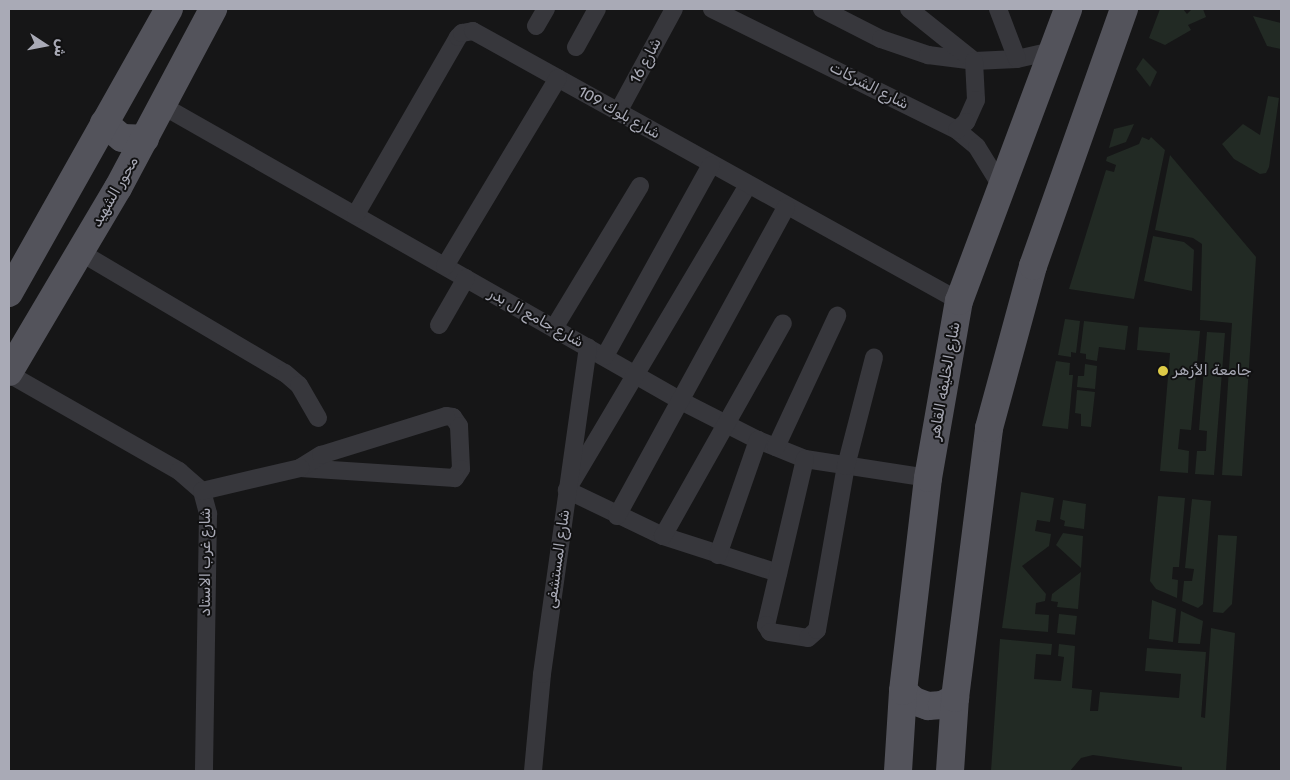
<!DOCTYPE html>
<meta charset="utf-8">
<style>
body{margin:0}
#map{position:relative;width:1290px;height:780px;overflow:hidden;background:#161617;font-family:Rubik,Cairo,sans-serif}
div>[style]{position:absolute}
.green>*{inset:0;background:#222a24;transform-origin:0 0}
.street>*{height:18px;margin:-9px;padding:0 9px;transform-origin:9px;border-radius:9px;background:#37373c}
.primary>*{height:28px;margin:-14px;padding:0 14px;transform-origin:14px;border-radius:14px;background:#53535b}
.dots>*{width:14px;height:14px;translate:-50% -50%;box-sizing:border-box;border:2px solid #111112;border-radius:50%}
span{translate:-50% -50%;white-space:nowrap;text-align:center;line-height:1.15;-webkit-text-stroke:4px #111112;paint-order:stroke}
.street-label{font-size:15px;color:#a9aab6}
.poi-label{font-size:15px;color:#a9aab6}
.left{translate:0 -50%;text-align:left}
.frame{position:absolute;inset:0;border:10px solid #a9aab6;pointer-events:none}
.north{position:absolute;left:20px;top:20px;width:50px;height:50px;-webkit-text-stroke:4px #111112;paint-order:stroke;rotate:101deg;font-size:14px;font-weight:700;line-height:20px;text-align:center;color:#a9aab6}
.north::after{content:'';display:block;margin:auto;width:18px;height:22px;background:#a9aab6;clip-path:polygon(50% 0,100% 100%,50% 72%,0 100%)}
</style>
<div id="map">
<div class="green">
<div style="clip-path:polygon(1160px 9px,1183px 9px,1187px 14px,1192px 9px,1203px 9px,1206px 17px,1188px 25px,1191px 30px,1165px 45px,1149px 38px)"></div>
<div style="clip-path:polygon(1253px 16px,1281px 23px,1281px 49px,1267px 46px)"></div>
<div style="clip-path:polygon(1143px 58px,1157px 72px,1150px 87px,1136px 69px)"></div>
<div style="clip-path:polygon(1268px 96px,1279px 98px,1269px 167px,1266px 173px,1260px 174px,1234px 159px,1222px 144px,1243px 124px,1260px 135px)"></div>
<div style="clip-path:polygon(1134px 124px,1126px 142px,1109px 148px,1114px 129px)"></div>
<div style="clip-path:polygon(1142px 137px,1149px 140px,1151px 137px,1165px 150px,1134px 299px,1069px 289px,1106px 170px,1114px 172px,1116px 165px,1106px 161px,1107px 157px,1139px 144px)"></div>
<div style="clip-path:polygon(1170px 155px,1256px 257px,1242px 476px,1222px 475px,1232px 323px,1200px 320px,1202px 244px,1193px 238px,1155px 230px)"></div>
<div style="clip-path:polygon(1153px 236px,1184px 242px,1194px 250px,1192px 291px,1144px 281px)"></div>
<div style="clip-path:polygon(1065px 319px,1080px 321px,1076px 353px,1071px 352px,1071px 357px,1058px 355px)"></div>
<div style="clip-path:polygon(1084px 321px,1128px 326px,1125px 350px,1099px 347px,1097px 361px,1086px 359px,1086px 354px,1080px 353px)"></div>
<div style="clip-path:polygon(1139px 327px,1200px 331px,1191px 430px,1180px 429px,1178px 449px,1189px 451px,1188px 473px,1160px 471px,1170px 353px,1137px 350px)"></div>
<div style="clip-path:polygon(1207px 332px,1225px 333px,1214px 475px,1195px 474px,1197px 451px,1206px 451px,1207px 431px,1199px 430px)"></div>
<div style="clip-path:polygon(1056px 361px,1070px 363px,1069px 375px,1073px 375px,1068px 429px,1042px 426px)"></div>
<div style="clip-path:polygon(1085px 364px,1097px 366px,1095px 389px,1077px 387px,1078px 376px,1084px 376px)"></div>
<div style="clip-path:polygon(1077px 390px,1095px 392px,1091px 427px,1081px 426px,1081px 414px,1075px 413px)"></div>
<div style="clip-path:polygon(1021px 492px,1054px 498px,1050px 522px,1037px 520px,1035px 531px,1051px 534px,1049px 546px,1022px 566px,1046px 594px,1045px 601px,1036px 603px,1035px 614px,1049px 615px,1048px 632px,1002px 628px)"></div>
<div style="clip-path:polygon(1158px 496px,1185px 498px,1179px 567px,1173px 567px,1172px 579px,1178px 580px,1177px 598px,1156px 589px,1150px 581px)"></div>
<div style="clip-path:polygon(1192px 499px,1211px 501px,1203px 604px,1198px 608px,1182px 601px,1184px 581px,1192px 581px,1194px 569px,1185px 568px)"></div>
<div style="clip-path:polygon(1063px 500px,1086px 504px,1084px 529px,1064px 526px,1065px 521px,1060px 519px)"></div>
<div style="clip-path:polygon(1063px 533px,1083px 536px,1081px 568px,1056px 545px)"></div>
<div style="clip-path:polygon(1218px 535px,1237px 536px,1232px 604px,1223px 613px,1213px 612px)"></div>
<div style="clip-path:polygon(1081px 572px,1078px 609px,1057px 607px,1058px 602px,1051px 601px,1052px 594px)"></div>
<div style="clip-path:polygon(1152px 600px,1176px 609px,1173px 642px,1149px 639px)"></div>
<div style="clip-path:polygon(1181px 611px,1203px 621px,1200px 644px,1178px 643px)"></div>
<div style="left:1059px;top:614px;width:18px;height:19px;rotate:6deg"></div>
<div style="clip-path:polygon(1211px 628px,1235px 633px,1226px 771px,1182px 771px,1182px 767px,1093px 755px,1081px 758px,1070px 771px,991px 771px,1000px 639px,1052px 644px,1051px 655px,1036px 654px,1034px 679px,1061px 681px,1064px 657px,1058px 656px,1059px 644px,1075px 646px,1072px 688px,1092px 690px,1090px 711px,1098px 711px,1100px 692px,1179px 698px,1181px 674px,1145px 671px,1147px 648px,1206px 652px,1201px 717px,1205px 718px)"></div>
</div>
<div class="street">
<div style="left:712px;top:9px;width:273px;rotate:26.3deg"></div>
<div style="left:957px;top:130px;width:26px;rotate:40deg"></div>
<div style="left:977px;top:147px;width:49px;rotate:58.2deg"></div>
<div style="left:822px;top:9px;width:66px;rotate:27deg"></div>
<div style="left:881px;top:39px;width:50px;rotate:18.8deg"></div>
<div style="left:928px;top:55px;width:46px;rotate:7.4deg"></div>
<div style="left:974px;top:61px;width:43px;rotate:-2.7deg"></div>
<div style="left:1017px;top:59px;width:37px;rotate:-13deg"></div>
<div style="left:909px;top:9px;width:83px;rotate:38.7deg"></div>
<div style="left:974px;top:61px;width:39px;rotate:87deg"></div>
<div style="left:976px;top:100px;width:24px;rotate:114deg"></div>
<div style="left:966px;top:122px;width:12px;rotate:138deg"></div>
<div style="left:998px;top:9px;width:53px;rotate:69.2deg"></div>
<div style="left:536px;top:26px;width:20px;rotate:-60deg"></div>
<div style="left:576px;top:47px;width:43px;rotate:-61.1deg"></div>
<div style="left:163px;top:106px;width:596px;rotate:29.66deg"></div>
<div style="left:681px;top:401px;width:86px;rotate:26.9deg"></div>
<div style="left:758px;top:440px;width:51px;rotate:22deg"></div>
<div style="left:805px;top:459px;width:124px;rotate:8.8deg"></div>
<div style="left:618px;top:112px;width:117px;rotate:-61.5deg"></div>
<div style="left:748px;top:185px;width:355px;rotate:120.7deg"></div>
<div style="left:567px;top:490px;width:106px;rotate:25.6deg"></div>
<div style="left:663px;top:536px;width:121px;rotate:17.8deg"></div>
<div style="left:356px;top:214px;width:204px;rotate:-60deg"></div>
<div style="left:458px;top:37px;width:6px;rotate:-45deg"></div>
<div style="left:462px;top:33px;width:11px;rotate:-10deg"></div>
<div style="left:473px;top:31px;width:556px;rotate:29.05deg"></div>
<div style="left:80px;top:252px;width:238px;rotate:30.6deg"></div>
<div style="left:285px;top:373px;width:18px;rotate:41deg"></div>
<div style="left:299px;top:385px;width:38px;rotate:60deg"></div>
<div style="left:445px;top:266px;width:219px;rotate:-59deg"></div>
<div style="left:439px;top:325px;width:54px;rotate:-60.1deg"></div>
<div style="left:554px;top:328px;width:166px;rotate:-58.8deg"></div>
<div style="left:605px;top:356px;width:218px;rotate:-61deg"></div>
<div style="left:9px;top:374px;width:196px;rotate:29.7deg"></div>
<div style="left:179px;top:471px;width:30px;rotate:41deg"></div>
<div style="left:202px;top:491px;width:24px;rotate:75deg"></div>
<div style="left:208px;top:514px;width:257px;rotate:90.9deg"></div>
<div style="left:446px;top:416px;width:7px;rotate:8deg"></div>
<div style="left:453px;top:417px;width:11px;rotate:56deg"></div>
<div style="left:459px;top:426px;width:43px;rotate:87.3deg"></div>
<div style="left:461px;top:469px;width:11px;rotate:124deg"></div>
<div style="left:455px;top:478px;width:155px;rotate:-176.3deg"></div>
<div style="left:300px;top:468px;width:25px;rotate:-32deg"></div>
<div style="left:321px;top:455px;width:131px;rotate:-17.3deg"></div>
<div style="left:776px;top:447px;width:145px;rotate:-65deg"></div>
<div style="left:805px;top:459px;width:171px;rotate:103.2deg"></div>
<div style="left:766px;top:625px;width:8px;rotate:60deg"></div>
<div style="left:770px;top:632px;width:38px;rotate:9deg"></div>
<div style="left:808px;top:638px;width:12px;rotate:-42deg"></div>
<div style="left:817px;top:630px;width:167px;rotate:-80deg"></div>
<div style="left:846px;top:466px;width:112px;rotate:-75.5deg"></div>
<div style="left:202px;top:491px;width:101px;rotate:-13.2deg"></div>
<div style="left:617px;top:516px;width:352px;rotate:-61.3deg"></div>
<div style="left:663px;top:536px;width:244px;rotate:-60.6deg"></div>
<div style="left:718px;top:555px;width:122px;rotate:-70.8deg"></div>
<div style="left:533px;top:771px;width:97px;rotate:-84.7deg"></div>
<div style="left:542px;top:674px;width:330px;rotate:-82deg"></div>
</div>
<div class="primary">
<div style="left:104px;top:123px;width:23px;rotate:40deg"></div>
<div style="left:122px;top:138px;width:23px;rotate:2deg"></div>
<div style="left:9px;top:293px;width:326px;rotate:-60.6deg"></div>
<div style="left:9px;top:372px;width:214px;rotate:-59.4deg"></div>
<div style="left:118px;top:188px;width:203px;rotate:-62deg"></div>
<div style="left:903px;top:691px;width:15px;rotate:42deg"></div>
<div style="left:914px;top:701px;width:15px;rotate:20deg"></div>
<div style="left:928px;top:706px;width:14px;rotate:-4deg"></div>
<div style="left:942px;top:705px;width:15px;rotate:-28deg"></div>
<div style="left:898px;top:771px;width:80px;rotate:-86.4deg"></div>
<div style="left:903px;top:691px;width:214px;rotate:-83.3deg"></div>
<div style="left:928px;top:478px;width:180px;rotate:-80.1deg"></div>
<div style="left:959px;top:301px;width:312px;rotate:-69.5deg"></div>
<div style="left:950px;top:771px;width:73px;rotate:-86.1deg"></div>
<div style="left:955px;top:698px;width:272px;rotate:-82.8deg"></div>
<div style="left:989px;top:428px;width:168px;rotate:-74.8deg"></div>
<div style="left:1033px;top:266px;width:273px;rotate:-70.5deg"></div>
</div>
<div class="dots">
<div style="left:1163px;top:371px;background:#decb47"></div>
</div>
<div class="street-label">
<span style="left:646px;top:61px;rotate:-62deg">شارع 16</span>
<span style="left:869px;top:86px;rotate:27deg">شارع الشركات</span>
<span style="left:619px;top:113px;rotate:29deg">شارع بلوك 109</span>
<span style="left:115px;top:192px;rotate:-60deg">محور الشهيد</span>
<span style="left:536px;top:318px;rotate:29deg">شارع جامع ال بدر</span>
<span style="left:945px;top:381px;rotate:-80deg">شارع الخليفه القاهر</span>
<span style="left:558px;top:559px;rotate:-82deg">شارع المستشفى</span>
<span style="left:206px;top:562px;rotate:-90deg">شارع غرب الاستاد</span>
</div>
<div class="poi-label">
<span class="left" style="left:1173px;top:371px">جامعة الأزهر</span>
</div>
<div class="frame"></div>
<div class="north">ش</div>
</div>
